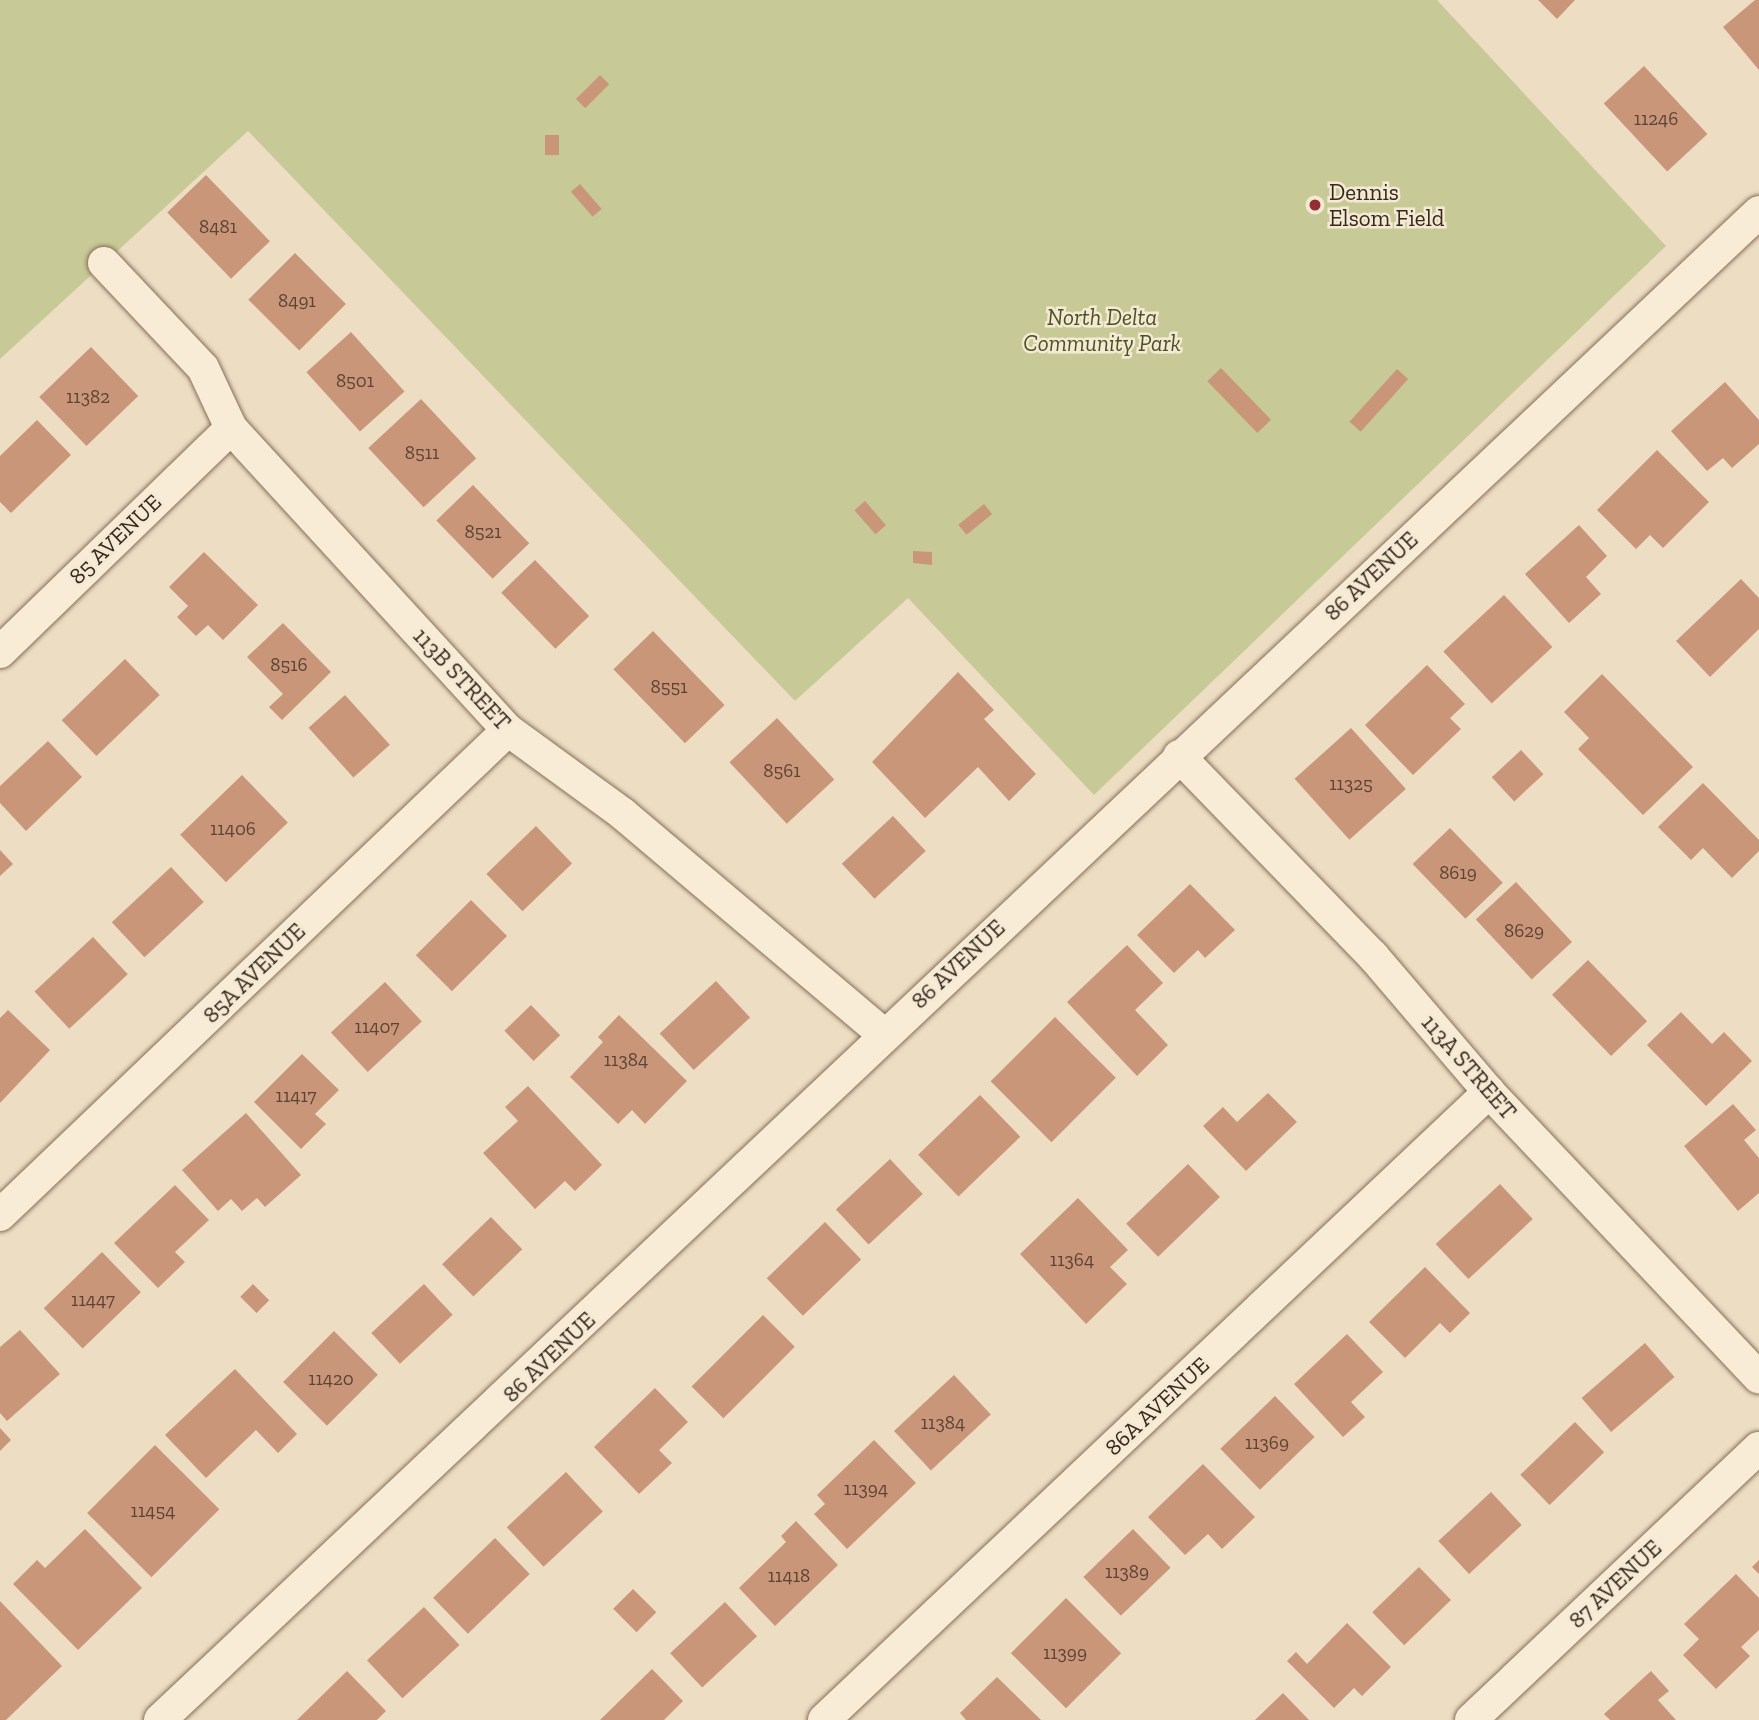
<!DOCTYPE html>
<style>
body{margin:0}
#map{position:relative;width:1759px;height:1720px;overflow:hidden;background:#eddec3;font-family:"Zilla Slab",serif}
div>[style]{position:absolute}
.green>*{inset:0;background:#c7ca97}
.building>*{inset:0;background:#ca967a;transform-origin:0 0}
.roads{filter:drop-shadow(0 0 2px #866f5a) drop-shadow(0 0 2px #866f5a)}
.street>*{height:32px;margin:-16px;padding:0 16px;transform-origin:16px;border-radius:16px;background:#f8ecd6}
.dots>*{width:19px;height:19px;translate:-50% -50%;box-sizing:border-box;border:4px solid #f4e9d2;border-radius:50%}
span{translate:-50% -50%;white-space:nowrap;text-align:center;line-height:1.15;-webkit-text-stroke:5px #f4e9d2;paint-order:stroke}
.number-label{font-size:19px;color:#5c4435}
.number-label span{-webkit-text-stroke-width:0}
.poi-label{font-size:23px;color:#37281e}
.left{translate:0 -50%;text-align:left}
.park-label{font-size:23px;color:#4a5225;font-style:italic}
.street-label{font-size:23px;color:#37281e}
</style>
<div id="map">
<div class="green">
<div style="clip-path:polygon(0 0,1437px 0,1666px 246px,1094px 795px,908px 598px,795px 701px,248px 131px,0 359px)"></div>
</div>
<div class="building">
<div style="clip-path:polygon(1538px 0,1575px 0,1557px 19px)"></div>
<div style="clip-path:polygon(1755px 0,1759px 0,1759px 70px,1723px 27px)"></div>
<div style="left:1644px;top:66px;width:93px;height:55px;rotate:47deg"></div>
<div style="left:600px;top:75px;width:13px;height:34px;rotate:45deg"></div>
<div style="left:545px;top:135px;width:14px;height:20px"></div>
<div style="left:206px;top:175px;width:92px;height:54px;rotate:46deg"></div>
<div style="left:580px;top:184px;width:33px;height:12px;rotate:49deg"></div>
<div style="left:295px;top:253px;width:72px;height:66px;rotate:45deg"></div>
<div style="left:351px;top:332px;width:80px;height:60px;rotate:48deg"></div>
<div style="left:91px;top:347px;width:68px;height:72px;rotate:46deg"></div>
<div style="left:1221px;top:368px;width:72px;height:19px;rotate:46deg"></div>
<div style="left:1397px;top:369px;width:15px;height:71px;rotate:42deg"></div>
<div style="clip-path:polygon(1725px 382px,1759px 420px,1759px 444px,1732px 468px,1723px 458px,1707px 471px,1671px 431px)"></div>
<div style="left:421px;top:399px;width:81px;height:72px;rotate:47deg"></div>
<div style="clip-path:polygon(37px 420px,71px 455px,11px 513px,0 502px,0 456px)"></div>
<div style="clip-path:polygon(1657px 450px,1709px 502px,1663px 548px,1650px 535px,1636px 549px,1597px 510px)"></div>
<div style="left:473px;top:485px;width:81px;height:51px;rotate:46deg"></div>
<div style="left:865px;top:501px;width:32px;height:14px;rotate:49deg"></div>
<div style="left:984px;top:504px;width:13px;height:33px;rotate:51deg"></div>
<div style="clip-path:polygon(1579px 525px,1607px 556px,1586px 577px,1601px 594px,1569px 623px,1525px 574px)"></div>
<div style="clip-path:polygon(913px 551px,932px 552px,932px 565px,913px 563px)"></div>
<div style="clip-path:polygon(204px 552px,258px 605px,223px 640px,208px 625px,196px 636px,177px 617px,188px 606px,169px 587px)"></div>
<div style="left:535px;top:560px;width:78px;height:47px;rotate:46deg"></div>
<div style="clip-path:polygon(1741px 579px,1759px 598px,1759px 629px,1710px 677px,1676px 641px)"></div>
<div style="left:1504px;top:595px;width:71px;height:83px;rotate:47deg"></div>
<div style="clip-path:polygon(283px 623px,331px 672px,282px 720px,269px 707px,283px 694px,247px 657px)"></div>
<div style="left:653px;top:631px;width:103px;height:55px;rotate:46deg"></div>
<div style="left:125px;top:659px;width:50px;height:88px;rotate:46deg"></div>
<div style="clip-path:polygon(1427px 665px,1465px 704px,1450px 718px,1461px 729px,1413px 775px,1365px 725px)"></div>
<div style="clip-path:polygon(958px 672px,994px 710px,984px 719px,1036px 774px,1009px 801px,978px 767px,925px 818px,872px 762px)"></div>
<div style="clip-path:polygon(1602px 674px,1693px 767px,1643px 815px,1578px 749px,1589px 738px,1564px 712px)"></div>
<div style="left:345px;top:695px;width:67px;height:49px;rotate:48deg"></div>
<div style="left:777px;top:718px;width:84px;height:65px;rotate:47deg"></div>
<div style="left:1351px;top:728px;width:82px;height:76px;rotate:48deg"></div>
<div style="clip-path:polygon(48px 741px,82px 777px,26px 831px,0 803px,0 786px)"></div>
<div style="left:1521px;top:750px;width:33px;height:40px;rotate:47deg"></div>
<div style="left:242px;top:775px;width:66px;height:86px;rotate:46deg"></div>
<div style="clip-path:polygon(1703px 783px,1759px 840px,1759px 851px,1732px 878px,1703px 848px,1691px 860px,1658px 827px)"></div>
<div style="left:893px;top:816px;width:48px;height:70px;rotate:47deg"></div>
<div style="left:536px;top:826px;width:52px;height:69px;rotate:46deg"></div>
<div style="left:1450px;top:828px;width:76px;height:52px;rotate:46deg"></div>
<div style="clip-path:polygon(0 850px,13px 864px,0 876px)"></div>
<div style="left:171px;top:867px;width:48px;height:81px;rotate:47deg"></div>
<div style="left:1516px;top:882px;width:82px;height:55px;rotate:47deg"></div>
<div style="clip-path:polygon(1190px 884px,1235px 930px,1205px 958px,1198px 950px,1174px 973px,1137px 935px)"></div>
<div style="left:471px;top:900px;width:51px;height:78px;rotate:45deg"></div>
<div style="left:93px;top:937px;width:51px;height:80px;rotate:47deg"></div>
<div style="clip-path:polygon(1127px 945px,1163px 983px,1135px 1010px,1168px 1045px,1137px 1076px,1067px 1002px)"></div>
<div style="left:1588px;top:960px;width:85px;height:50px;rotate:46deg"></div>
<div style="left:716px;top:981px;width:50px;height:77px;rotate:47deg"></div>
<div style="left:385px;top:982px;width:54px;height:74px;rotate:47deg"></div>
<div style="left:531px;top:1005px;width:42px;height:37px;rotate:46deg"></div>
<div style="clip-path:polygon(8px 1010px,50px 1050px,0 1103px,0 1018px)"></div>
<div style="clip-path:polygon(1681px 1012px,1712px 1044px,1724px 1032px,1752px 1061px,1706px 1106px,1647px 1045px)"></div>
<div style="clip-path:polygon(619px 1015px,687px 1081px,645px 1124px,632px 1110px,618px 1124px,570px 1077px,603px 1042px,598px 1037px)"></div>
<div style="left:1055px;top:1017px;width:86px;height:91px;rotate:45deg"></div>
<div style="clip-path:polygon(302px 1054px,339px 1090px,315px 1114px,326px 1124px,301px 1149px,254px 1102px)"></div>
<div style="clip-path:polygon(528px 1086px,602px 1165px,575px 1191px,565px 1181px,535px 1209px,483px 1153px,518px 1121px,505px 1107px)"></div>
<div style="clip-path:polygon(1268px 1093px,1297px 1122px,1246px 1171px,1203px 1126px,1223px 1107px,1237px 1122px)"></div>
<div style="left:980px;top:1095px;width:58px;height:86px;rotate:46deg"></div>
<div style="clip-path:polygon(1733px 1104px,1756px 1130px,1744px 1140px,1759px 1158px,1759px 1193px,1738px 1211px,1684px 1146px)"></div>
<div style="clip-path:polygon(246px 1113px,301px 1175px,265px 1207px,257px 1198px,242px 1211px,231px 1199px,218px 1211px,182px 1170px)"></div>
<div style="left:890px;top:1159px;width:48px;height:74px;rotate:47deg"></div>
<div style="left:1188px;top:1164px;width:46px;height:86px;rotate:46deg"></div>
<div style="left:1500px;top:1184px;width:48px;height:88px;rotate:47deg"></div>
<div style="clip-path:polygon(175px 1185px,209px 1220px,175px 1252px,185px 1262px,158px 1288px,114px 1243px)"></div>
<div style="clip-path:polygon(1078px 1198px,1128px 1250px,1110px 1267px,1127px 1284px,1086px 1324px,1020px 1254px)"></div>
<div style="left:491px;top:1217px;width:45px;height:68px;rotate:46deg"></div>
<div style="left:825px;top:1222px;width:52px;height:81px;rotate:46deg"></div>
<div style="left:102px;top:1252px;width:56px;height:81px;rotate:46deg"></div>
<div style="clip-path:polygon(1425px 1267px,1470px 1313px,1450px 1333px,1440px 1323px,1405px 1358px,1369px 1322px)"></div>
<div style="left:253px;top:1284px;width:23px;height:18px;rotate:45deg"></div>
<div style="left:424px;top:1284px;width:42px;height:72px;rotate:47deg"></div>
<div style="left:763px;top:1315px;width:45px;height:101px;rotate:45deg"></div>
<div style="clip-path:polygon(20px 1330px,60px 1374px,7px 1421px,0 1413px,0 1347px)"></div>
<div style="left:334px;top:1331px;width:62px;height:72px;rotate:45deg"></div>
<div style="clip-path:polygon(1347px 1334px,1383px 1372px,1351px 1402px,1365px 1417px,1343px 1437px,1294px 1384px)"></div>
<div style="left:1645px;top:1343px;width:45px;height:84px;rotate:49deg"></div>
<div style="clip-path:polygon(235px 1369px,297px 1434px,278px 1453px,256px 1430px,206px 1478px,165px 1435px)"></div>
<div style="left:954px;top:1375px;width:54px;height:82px;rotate:47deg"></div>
<div style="clip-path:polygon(655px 1388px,688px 1422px,659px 1450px,672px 1463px,639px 1494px,594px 1447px)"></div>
<div style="left:1275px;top:1396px;width:57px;height:76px;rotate:46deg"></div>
<div style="left:1575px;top:1422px;width:42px;height:76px;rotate:46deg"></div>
<div style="clip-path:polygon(0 1428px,11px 1440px,0 1451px)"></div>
<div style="clip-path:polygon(874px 1440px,916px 1483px,847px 1549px,814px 1514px,825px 1504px,817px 1495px)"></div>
<div style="left:155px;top:1445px;width:91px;height:96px;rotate:45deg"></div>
<div style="clip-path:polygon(1203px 1464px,1255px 1517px,1222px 1549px,1208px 1534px,1185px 1555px,1148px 1517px)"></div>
<div style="left:566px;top:1472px;width:54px;height:81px;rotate:47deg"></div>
<div style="left:1491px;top:1492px;width:45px;height:72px;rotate:47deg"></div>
<div style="clip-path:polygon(796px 1521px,838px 1565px,775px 1626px,739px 1588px,786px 1542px,781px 1536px)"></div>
<div style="clip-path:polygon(85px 1529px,142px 1588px,78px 1650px,13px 1584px,37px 1560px,45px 1568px)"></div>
<div style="left:1133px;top:1529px;width:54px;height:69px;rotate:46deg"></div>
<div style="left:495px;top:1538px;width:50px;height:86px;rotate:46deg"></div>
<div style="clip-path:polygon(1759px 1560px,1759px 1574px,1752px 1567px)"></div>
<div style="left:1419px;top:1567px;width:46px;height:65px;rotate:46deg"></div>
<div style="clip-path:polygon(1736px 1574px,1759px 1598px,1759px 1630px,1741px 1647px,1750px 1656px,1716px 1689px,1683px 1655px,1699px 1639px,1684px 1624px)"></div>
<div style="left:633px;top:1589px;width:33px;height:28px;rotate:45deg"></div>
<div style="left:1066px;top:1598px;width:78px;height:78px;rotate:45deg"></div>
<div style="clip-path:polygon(0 1601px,62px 1666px,6px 1720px,0 1720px)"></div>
<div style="left:725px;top:1602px;width:47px;height:75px;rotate:47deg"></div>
<div style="left:424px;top:1607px;width:52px;height:78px;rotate:47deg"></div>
<div style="clip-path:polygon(1347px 1623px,1391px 1667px,1362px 1696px,1354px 1688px,1334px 1708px,1287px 1661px,1296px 1652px,1307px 1664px)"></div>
<div style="clip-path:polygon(652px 1669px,683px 1701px,664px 1720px,600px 1720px)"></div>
<div style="clip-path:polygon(347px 1671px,386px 1711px,377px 1720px,297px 1720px)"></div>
<div style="clip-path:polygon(1651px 1671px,1669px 1691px,1658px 1700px,1676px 1720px,1610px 1720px,1604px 1714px)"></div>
<div style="clip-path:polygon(997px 1677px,1041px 1720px,966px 1720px,960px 1713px)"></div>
<div style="clip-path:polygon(1283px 1693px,1309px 1720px,1255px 1720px)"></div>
</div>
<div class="roads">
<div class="street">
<div style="left:104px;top:263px;width:144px;rotate:46.7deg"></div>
<div style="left:203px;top:368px;width:66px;rotate:65deg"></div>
<div style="left:231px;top:428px;width:410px;rotate:47.5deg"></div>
<div style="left:508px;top:730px;width:142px;rotate:36.1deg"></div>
<div style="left:623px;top:814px;width:341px;rotate:40.2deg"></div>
<div style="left:0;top:652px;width:322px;rotate:-44.1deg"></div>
<div style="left:1179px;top:756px;width:279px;rotate:45.9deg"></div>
<div style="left:1373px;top:956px;width:179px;rotate:49.5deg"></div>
<div style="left:1489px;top:1092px;width:393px;rotate:46.6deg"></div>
<div style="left:0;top:1215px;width:702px;rotate:-43.67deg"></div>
<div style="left:160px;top:1720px;width:2198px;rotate:-43.32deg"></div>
<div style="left:824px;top:1720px;width:915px;rotate:-43.36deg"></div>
<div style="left:1471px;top:1720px;width:396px;rotate:-43.4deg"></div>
</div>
</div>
<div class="dots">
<div style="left:1315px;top:205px;background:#942c33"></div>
</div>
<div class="number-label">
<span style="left:1656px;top:119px">11246</span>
<span style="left:218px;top:227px">8481</span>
<span style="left:297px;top:301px">8491</span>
<span style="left:355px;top:381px">8501</span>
<span style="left:88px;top:397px">11382</span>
<span style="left:422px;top:453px">8511</span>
<span style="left:483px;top:532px">8521</span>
<span style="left:289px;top:665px">8516</span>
<span style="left:669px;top:687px">8551</span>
<span style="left:782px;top:771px">8561</span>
<span style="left:1351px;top:784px">11325</span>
<span style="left:233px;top:829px">11406</span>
<span style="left:1458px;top:873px">8619</span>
<span style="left:1524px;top:931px">8629</span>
<span style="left:377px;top:1027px">11407</span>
<span style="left:626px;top:1060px">11384</span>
<span style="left:296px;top:1096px">11417</span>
<span style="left:1072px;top:1260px">11364</span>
<span style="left:93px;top:1300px">11447</span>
<span style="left:331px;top:1379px">11420</span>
<span style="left:943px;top:1423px">11384</span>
<span style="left:1267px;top:1443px">11369</span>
<span style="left:866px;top:1489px">11394</span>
<span style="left:153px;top:1511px">11454</span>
<span style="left:1127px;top:1572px">11389</span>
<span style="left:789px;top:1576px">11418</span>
<span style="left:1065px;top:1653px">11399</span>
</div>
<div class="poi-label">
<span class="left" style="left:1329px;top:205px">Dennis<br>Elsom Field</span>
</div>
<div class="park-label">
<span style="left:1102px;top:330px">North Delta<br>Community Park</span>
</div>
<div class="street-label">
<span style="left:115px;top:539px;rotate:-44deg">85 AVENUE</span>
<span style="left:1371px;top:576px;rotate:-43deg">86 AVENUE</span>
<span style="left:462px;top:679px;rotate:47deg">113B STREET</span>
<span style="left:958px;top:964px;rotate:-43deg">86 AVENUE</span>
<span style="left:254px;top:973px;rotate:-44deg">85A AVENUE</span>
<span style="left:1469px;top:1067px;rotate:49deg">113A STREET</span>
<span style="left:549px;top:1357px;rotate:-44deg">86 AVENUE</span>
<span style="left:1157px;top:1406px;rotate:-43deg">86A AVENUE</span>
<span style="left:1615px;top:1584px;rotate:-43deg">87 AVENUE</span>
</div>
</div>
